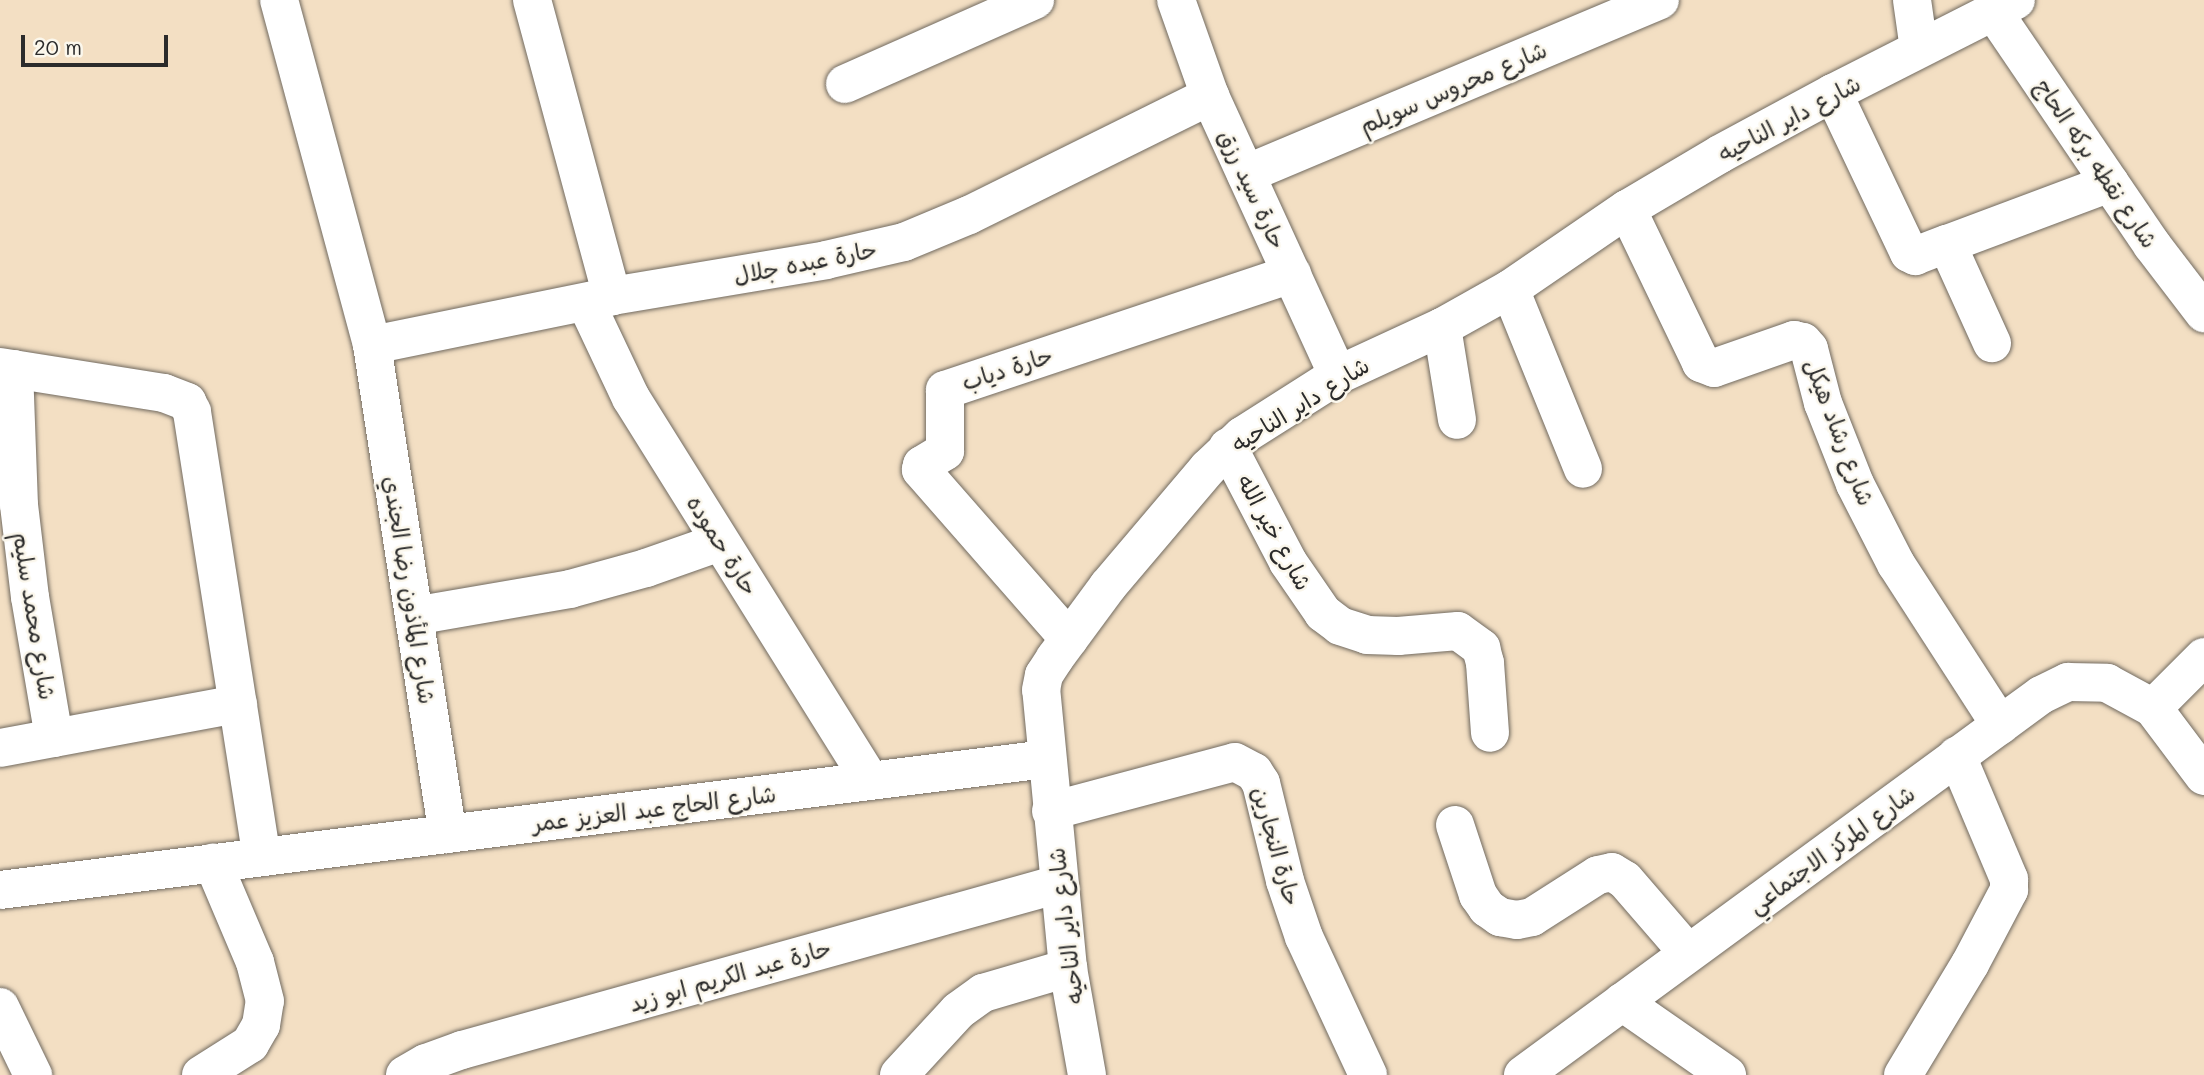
<!DOCTYPE html>
<meta charset="utf-8">
<style>
body{margin:0}
#map{position:relative;width:2204px;height:1075px;overflow:hidden;background:#f3dfc3;font-family:Mali,"Playpen Sans Arabic",sans-serif}
div>[style]{position:absolute}
.roads{filter:drop-shadow(0 0 2px #716a60) drop-shadow(0 0 2px #716a60)}
.minor>*{height:38px;margin:-19px;padding:0 19px;transform-origin:19px;border-radius:19px;background:#fff}
span{translate:-50% -50%;white-space:nowrap;text-align:center;line-height:1.15;-webkit-text-stroke:5px #fbf7ec;paint-order:stroke}
.street-label{font-size:23px;color:#2b2b2b}
.scale{position:absolute;left:21px;top:35px;width:147px;height:32px;box-sizing:border-box;border:4px solid #2b2b2b;border-top:0;padding-left:9px;font-size:21px;line-height:24px;white-space:nowrap;color:#2b2b2b;-webkit-text-stroke:5px #fbf7ec;paint-order:stroke}
</style>
<div id="map">
<div class="roads">
<div class="minor">
<div style="left:279px;top:0;width:357px;rotate:74.9deg"></div>
<div style="left:372px;top:345px;width:495px;rotate:81.2deg"></div>
<div style="left:532px;top:0;width:307px;rotate:74.9deg"></div>
<div style="left:1176px;top:0;width:102px;rotate:70.5deg"></div>
<div style="left:1210px;top:96px;width:307px;rotate:65.4deg"></div>
<div style="left:1912px;top:0;width:49px;rotate:81.9deg"></div>
<div style="left:1993px;top:11px;width:283px;rotate:55.8deg"></div>
<div style="left:2152px;top:245px;width:86px;rotate:52.6deg"></div>
<div style="left:845px;top:84px;width:208px;rotate:-23.9deg"></div>
<div style="left:1833px;top:93px;width:177px;rotate:64.6deg"></div>
<div style="left:1909px;top:253px;width:7px;rotate:27deg"></div>
<div style="left:1915px;top:256px;width:34px;rotate:-21deg"></div>
<div style="left:1947px;top:244px;width:109px;rotate:65.6deg"></div>
<div style="left:1246px;top:174px;width:449px;rotate:-22.8deg"></div>
<div style="left:1627px;top:209px;width:171px;rotate:64.3deg"></div>
<div style="left:1701px;top:363px;width:14px;rotate:21deg"></div>
<div style="left:1714px;top:368px;width:85px;rotate:-19.3deg"></div>
<div style="left:1794px;top:340px;width:9px;rotate:13deg"></div>
<div style="left:1803px;top:342px;width:9px;rotate:49deg"></div>
<div style="left:1809px;top:349px;width:56px;rotate:75.5deg"></div>
<div style="left:1823px;top:403px;width:87px;rotate:68.4deg"></div>
<div style="left:1855px;top:484px;width:90px;rotate:62.9deg"></div>
<div style="left:1896px;top:564px;width:192px;rotate:57.1deg"></div>
<div style="left:1947px;top:244px;width:174px;rotate:-20.5deg"></div>
<div style="left:1510px;top:289px;width:194px;rotate:67.9deg"></div>
<div style="left:586px;top:303px;width:105px;rotate:64.7deg"></div>
<div style="left:631px;top:398px;width:451px;rotate:58deg"></div>
<div style="left:1442px;top:327px;width:94px;rotate:80.8deg"></div>
<div style="left:372px;top:345px;width:245px;rotate:-11.5deg"></div>
<div style="left:612px;top:296px;width:217px;rotate:-9.5deg"></div>
<div style="left:826px;top:260px;width:80px;rotate:-13deg"></div>
<div style="left:904px;top:242px;width:70px;rotate:-22.6deg"></div>
<div style="left:969px;top:215px;width:269px;rotate:-26.3deg"></div>
<div style="left:0;top:367px;width:166px;rotate:9deg"></div>
<div style="left:164px;top:393px;width:25px;rotate:21deg"></div>
<div style="left:187px;top:402px;width:11px;rotate:63deg"></div>
<div style="left:192px;top:412px;width:450px;rotate:81.1deg"></div>
<div style="left:14px;top:369px;width:136px;rotate:87.9deg"></div>
<div style="left:19px;top:505px;width:93px;rotate:83.2deg"></div>
<div style="left:30px;top:597px;width:143px;rotate:80.3deg"></div>
<div style="left:1228px;top:447px;width:130px;rotate:62.4deg"></div>
<div style="left:1288px;top:562px;width:62px;rotate:55.5deg"></div>
<div style="left:1323px;top:613px;width:21px;rotate:37deg"></div>
<div style="left:1340px;top:626px;width:28px;rotate:18deg"></div>
<div style="left:1367px;top:635px;width:31px;rotate:2deg"></div>
<div style="left:1398px;top:636px;width:60px;rotate:-4.8deg"></div>
<div style="left:1458px;top:631px;width:29px;rotate:36deg"></div>
<div style="left:1481px;top:648px;width:16px;rotate:75deg"></div>
<div style="left:1485px;top:663px;width:70px;rotate:85.9deg"></div>
<div style="left:414px;top:616px;width:158px;rotate:-9.8deg"></div>
<div style="left:570px;top:589px;width:79px;rotate:-15.4deg"></div>
<div style="left:646px;top:568px;width:78px;rotate:-19.4deg"></div>
<div style="left:1069px;top:639px;width:225px;rotate:-131.2deg"></div>
<div style="left:921px;top:470px;width:5px;rotate:-79deg"></div>
<div style="left:922px;top:465px;width:27px;rotate:-31deg"></div>
<div style="left:945px;top:451px;width:61px;rotate:-90deg"></div>
<div style="left:945px;top:390px;width:366px;rotate:-18.5deg"></div>
<div style="left:2153px;top:708px;width:72px;rotate:-45deg"></div>
<div style="left:0;top:748px;width:242px;rotate:-10.5deg"></div>
<div style="left:1051px;top:811px;width:190px;rotate:-14.9deg"></div>
<div style="left:1235px;top:762px;width:21px;rotate:28deg"></div>
<div style="left:1254px;top:772px;width:13px;rotate:58deg"></div>
<div style="left:1261px;top:783px;width:101px;rotate:76.2deg"></div>
<div style="left:1285px;top:881px;width:59px;rotate:71.3deg"></div>
<div style="left:1304px;top:937px;width:152px;rotate:65.1deg"></div>
<div style="left:1455px;top:825px;width:74px;rotate:71.8deg"></div>
<div style="left:1478px;top:895px;width:16px;rotate:55deg"></div>
<div style="left:1487px;top:908px;width:16px;rotate:35deg"></div>
<div style="left:1500px;top:917px;width:17px;rotate:10deg"></div>
<div style="left:1517px;top:920px;width:15px;rotate:-11deg"></div>
<div style="left:1532px;top:917px;width:78px;rotate:-32.5deg"></div>
<div style="left:1598px;top:875px;width:14px;rotate:-12deg"></div>
<div style="left:1612px;top:872px;width:15px;rotate:32deg"></div>
<div style="left:1625px;top:880px;width:96px;rotate:49.2deg"></div>
<div style="left:0;top:890px;width:1054px;rotate:-7.14deg"></div>
<div style="left:1622px;top:1002px;width:128px;rotate:34.8deg"></div>
<div style="left:0;top:1007px;width:76px;rotate:64.1deg"></div>
<div style="left:201px;top:1075px;width:58px;rotate:-32.3deg"></div>
<div style="left:250px;top:1044px;width:22px;rotate:-60deg"></div>
<div style="left:261px;top:1025px;width:24px;rotate:-81deg"></div>
<div style="left:265px;top:1001px;width:40px;rotate:-104.4deg"></div>
<div style="left:255px;top:962px;width:108px;rotate:-113deg"></div>
<div style="left:405px;top:1075px;width:24px;rotate:-30deg"></div>
<div style="left:426px;top:1063px;width:38px;rotate:-20deg"></div>
<div style="left:462px;top:1050px;width:620px;rotate:-15.54deg"></div>
<div style="left:899px;top:1075px;width:87px;rotate:-47.3deg"></div>
<div style="left:958px;top:1011px;width:31px;rotate:-36deg"></div>
<div style="left:983px;top:993px;width:89px;rotate:-16.4deg"></div>
<div style="left:1087px;top:1075px;width:109px;rotate:-100.1deg"></div>
<div style="left:1068px;top:968px;width:279px;rotate:-95.5deg"></div>
<div style="left:1041px;top:690px;width:15px;rotate:-79deg"></div>
<div style="left:1044px;top:675px;width:20px;rotate:-57deg"></div>
<div style="left:1055px;top:658px;width:89px;rotate:-53.6deg"></div>
<div style="left:1108px;top:586px;width:155px;rotate:-49.7deg"></div>
<div style="left:1208px;top:468px;width:47px;rotate:-43.3deg"></div>
<div style="left:1242px;top:436px;width:114px;rotate:-32.4deg"></div>
<div style="left:1338px;top:375px;width:115px;rotate:-24.8deg"></div>
<div style="left:1442px;top:327px;width:78px;rotate:-29.2deg"></div>
<div style="left:1510px;top:289px;width:142px;rotate:-34.4deg"></div>
<div style="left:1627px;top:209px;width:108px;rotate:-30.6deg"></div>
<div style="left:1720px;top:154px;width:128px;rotate:-28.4deg"></div>
<div style="left:1833px;top:93px;width:205px;rotate:-26.9deg"></div>
<div style="left:1523px;top:1075px;width:642px;rotate:-36.26deg"></div>
<div style="left:2041px;top:695px;width:30px;rotate:-26deg"></div>
<div style="left:2068px;top:682px;width:39px;rotate:1deg"></div>
<div style="left:2107px;top:683px;width:52px;rotate:28.5deg"></div>
<div style="left:2153px;top:708px;width:85px;rotate:53.1deg"></div>
<div style="left:1903px;top:1075px;width:130px;rotate:-58.9deg"></div>
<div style="left:1970px;top:964px;width:84px;rotate:-62.2deg"></div>
<div style="left:2009px;top:890px;width:11px;rotate:-90deg"></div>
<div style="left:2009px;top:879px;width:134px;rotate:-112.9deg"></div>
</div>
</div>
<div class="street-label">
<span style="left:1453px;top:87px;rotate:-23deg">شارع محروس سويلم</span>
<span style="left:1789px;top:118px;rotate:-28deg">شارع داير الناحيه</span>
<span style="left:2097px;top:163px;rotate:56deg">شارع نقطه بركه الحاج</span>
<span style="left:1253px;top:189px;rotate:65deg">حارة سيد رزق</span>
<span style="left:805px;top:262px;rotate:-11deg">حارة عبده جلال</span>
<span style="left:1007px;top:368px;rotate:-18deg">حارة دياب</span>
<span style="left:1300px;top:404px;rotate:-32deg">شارع داير الناحيه</span>
<span style="left:1840px;top:432px;rotate:69deg">شارع رشاد هيكل</span>
<span style="left:1275px;top:532px;rotate:61deg">شارع خير الله</span>
<span style="left:723px;top:545px;rotate:58deg">حارة حموده</span>
<span style="left:410px;top:590px;rotate:81deg">شارع المأذون رضا الجندي</span>
<span style="left:35px;top:616px;rotate:81deg">شارع محمد سليم</span>
<span style="left:654px;top:808px;rotate:-7deg">شارع الحاج عبد العزيز عمر</span>
<span style="left:1277px;top:846px;rotate:74deg">حارة النجارين</span>
<span style="left:1831px;top:849px;rotate:-36deg">شارع المركز الاجتماعي</span>
<span style="left:1065px;top:926px;rotate:-97deg">شارع داير الناحيه</span>
<span style="left:730px;top:975px;rotate:-16deg">حارة عبد الكريم ابو زيد</span>
</div>
<div class="scale">20 m</div>
</div>
